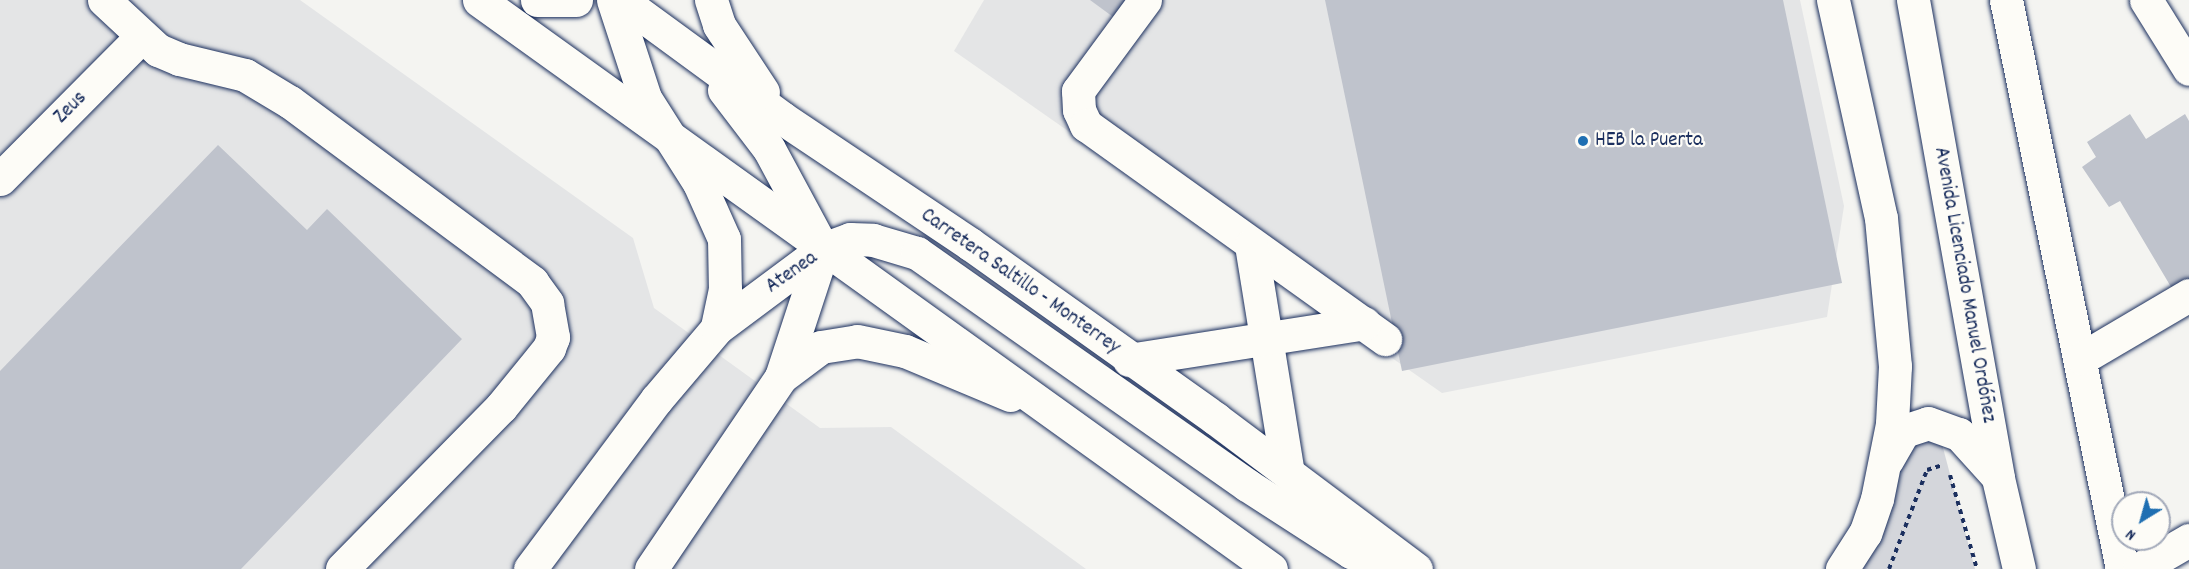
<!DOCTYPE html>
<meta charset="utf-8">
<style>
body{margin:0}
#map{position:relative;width:2189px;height:569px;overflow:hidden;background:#f4f4f1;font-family:Dekko,sans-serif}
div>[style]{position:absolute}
.built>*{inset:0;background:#e4e5e6}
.green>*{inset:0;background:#d4d6db}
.building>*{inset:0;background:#bfc3cc}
.path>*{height:4px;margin-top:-2px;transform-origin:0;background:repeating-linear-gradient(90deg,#1b2f5e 0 4.5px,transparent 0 9px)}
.roads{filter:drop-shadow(0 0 2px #1b2f5e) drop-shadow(0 0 2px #1b2f5e)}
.minor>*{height:33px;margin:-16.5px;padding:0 16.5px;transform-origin:16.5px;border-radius:16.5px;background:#fdfcf7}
.major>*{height:33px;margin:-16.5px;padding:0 16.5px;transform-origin:16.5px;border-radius:16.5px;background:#fdfcf7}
.dots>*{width:16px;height:16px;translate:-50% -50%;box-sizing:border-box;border:3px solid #fdfcf7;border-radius:50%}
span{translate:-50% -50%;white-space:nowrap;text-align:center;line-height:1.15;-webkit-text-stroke:4.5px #fdfcf7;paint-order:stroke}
.street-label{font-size:21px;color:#1b2f5e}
.poi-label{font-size:21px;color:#1b2f5e}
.left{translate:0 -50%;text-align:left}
.north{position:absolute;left:2111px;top:491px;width:60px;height:60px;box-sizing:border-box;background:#fdfcf7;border:2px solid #a3aaba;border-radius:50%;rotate:217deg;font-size:16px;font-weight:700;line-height:24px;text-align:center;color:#1b2f5e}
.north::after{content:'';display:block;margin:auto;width:21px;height:27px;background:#1f6fb2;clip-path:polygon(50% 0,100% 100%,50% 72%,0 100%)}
</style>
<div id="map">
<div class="built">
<div style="clip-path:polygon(0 0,300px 0,633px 238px,654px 308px,820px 428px,891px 427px,1086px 569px,0 569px)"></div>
<div style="clip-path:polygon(984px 0,1800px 0,1844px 206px,1827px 317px,1442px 393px,954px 51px)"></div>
</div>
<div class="green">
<div style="clip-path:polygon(1922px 431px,1942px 444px,1975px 569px,1851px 569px,1902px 442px)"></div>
</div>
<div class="building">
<div style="clip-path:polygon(1090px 0,1159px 0,1135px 33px)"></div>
<div style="clip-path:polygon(1325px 0,1783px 0,1842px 283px,1402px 371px)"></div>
<div style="clip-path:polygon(2130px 114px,2146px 139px,2185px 114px,2189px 121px,2189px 283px,2174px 292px,2120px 201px,2109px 207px,2082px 167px,2096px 157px,2087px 142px)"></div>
<div style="clip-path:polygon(218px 145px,307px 230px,327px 209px,462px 339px,241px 569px,0 569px,0 371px)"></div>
</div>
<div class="path">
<div style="left:1950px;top:475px;width:98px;rotate:74deg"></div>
<div style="left:1889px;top:569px;width:106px;rotate:-69deg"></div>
<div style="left:1927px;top:470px;width:16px;rotate:-18deg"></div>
</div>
<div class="roads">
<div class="minor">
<div style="left:104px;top:0;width:74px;rotate:42.8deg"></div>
<div style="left:158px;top:50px;width:23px;rotate:23deg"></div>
<div style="left:179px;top:59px;width:68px;rotate:13.6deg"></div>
<div style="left:245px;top:75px;width:52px;rotate:31deg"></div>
<div style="left:290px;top:102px;width:302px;rotate:36.6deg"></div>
<div style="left:532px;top:282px;width:26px;rotate:54deg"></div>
<div style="left:547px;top:303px;width:35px;rotate:80deg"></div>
<div style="left:553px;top:337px;width:12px;rotate:110deg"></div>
<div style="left:549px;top:348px;width:76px;rotate:129.1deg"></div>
<div style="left:501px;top:407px;width:227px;rotate:134.5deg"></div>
<div style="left:1145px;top:0;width:113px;rotate:126.4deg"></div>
<div style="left:1078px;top:91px;width:19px;rotate:87deg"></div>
<div style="left:1079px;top:110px;width:17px;rotate:65deg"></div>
<div style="left:1086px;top:125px;width:368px;rotate:35.6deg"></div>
<div style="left:2006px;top:0;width:581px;rotate:78.48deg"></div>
<div style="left:2146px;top:0;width:81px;rotate:58.1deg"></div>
<div style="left:0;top:179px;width:200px;rotate:-45.2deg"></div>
<div style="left:1251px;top:245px;width:231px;rotate:80.8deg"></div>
<div style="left:2082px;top:358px;width:124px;rotate:-30.5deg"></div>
<div style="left:1129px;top:360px;width:238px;rotate:-8.9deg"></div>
<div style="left:530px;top:569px;width:211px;rotate:-53.3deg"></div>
<div style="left:656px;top:400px;width:94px;rotate:-49.7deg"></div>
<div style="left:717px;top:328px;width:132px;rotate:-36.7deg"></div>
<div style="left:651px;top:569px;width:232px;rotate:-55.9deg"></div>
<div style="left:781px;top:377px;width:135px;rotate:-71.8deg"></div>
<div style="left:2139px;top:569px;width:58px;rotate:-30.1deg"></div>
</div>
<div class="major">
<div style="left:479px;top:0;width:975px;rotate:35.69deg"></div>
<div style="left:537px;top:0;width:39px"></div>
<div style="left:613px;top:0;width:103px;rotate:71.9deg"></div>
<div style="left:645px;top:98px;width:101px;rotate:57.6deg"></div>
<div style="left:699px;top:183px;width:61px;rotate:65.9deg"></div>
<div style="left:724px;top:239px;width:50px;rotate:88.9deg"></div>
<div style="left:725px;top:289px;width:40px;rotate:102deg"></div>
<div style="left:621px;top:0;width:200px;rotate:36.2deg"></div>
<div style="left:782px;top:118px;width:226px;rotate:33.8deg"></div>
<div style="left:970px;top:244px;width:302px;rotate:35.4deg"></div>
<div style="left:1216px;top:419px;width:250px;rotate:36.9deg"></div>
<div style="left:711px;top:0;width:26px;rotate:72deg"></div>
<div style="left:719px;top:25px;width:80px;rotate:56.7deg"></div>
<div style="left:1833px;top:0;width:223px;rotate:77.6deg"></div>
<div style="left:1881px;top:218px;width:149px;rotate:84.6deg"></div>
<div style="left:1895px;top:366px;width:58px;rotate:93deg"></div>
<div style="left:1892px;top:424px;width:76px;rotate:101.3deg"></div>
<div style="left:1877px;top:499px;width:36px;rotate:109deg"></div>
<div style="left:1865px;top:533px;width:43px;rotate:122.6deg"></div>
<div style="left:1913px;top:0;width:485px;rotate:79.9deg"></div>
<div style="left:1998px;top:478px;width:93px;rotate:77deg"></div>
<div style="left:724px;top:90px;width:74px;rotate:52.7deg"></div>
<div style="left:769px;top:149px;width:106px;rotate:61.7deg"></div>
<div style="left:823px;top:249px;width:29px;rotate:-20deg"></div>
<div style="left:850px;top:239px;width:23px;rotate:2deg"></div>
<div style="left:873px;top:240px;width:46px;rotate:16.5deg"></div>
<div style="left:917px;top:253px;width:403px;rotate:35.1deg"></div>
<div style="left:1247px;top:485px;width:124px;rotate:32.8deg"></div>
<div style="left:1351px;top:552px;width:44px;rotate:22.5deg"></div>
<div style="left:781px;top:377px;width:50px;rotate:-36.9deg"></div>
<div style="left:821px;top:347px;width:36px;rotate:-9deg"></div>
<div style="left:857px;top:341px;width:49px;rotate:11.8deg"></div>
<div style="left:905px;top:351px;width:114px;rotate:22.7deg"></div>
<div style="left:1887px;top:460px;width:34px;rotate:-60deg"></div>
<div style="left:1904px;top:431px;width:25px;rotate:-18deg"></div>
<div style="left:1928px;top:423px;width:33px;rotate:20deg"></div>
<div style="left:1959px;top:434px;width:57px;rotate:47.9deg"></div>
</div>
</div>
<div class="dots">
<div style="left:1583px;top:141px;background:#1f6fb2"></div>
</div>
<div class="street-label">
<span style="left:71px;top:108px;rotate:-45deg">Zeus</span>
<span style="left:792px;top:273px;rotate:-35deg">Atenea</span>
<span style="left:1020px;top:282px;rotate:35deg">Carretera Saltillo - Monterrey</span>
<span style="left:1964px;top:285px;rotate:80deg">Avenida Licenciado Manuel Ordóñez</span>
</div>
<div class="poi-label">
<span class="left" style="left:1595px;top:141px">HEB la Puerta</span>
</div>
<div class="north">N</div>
</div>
